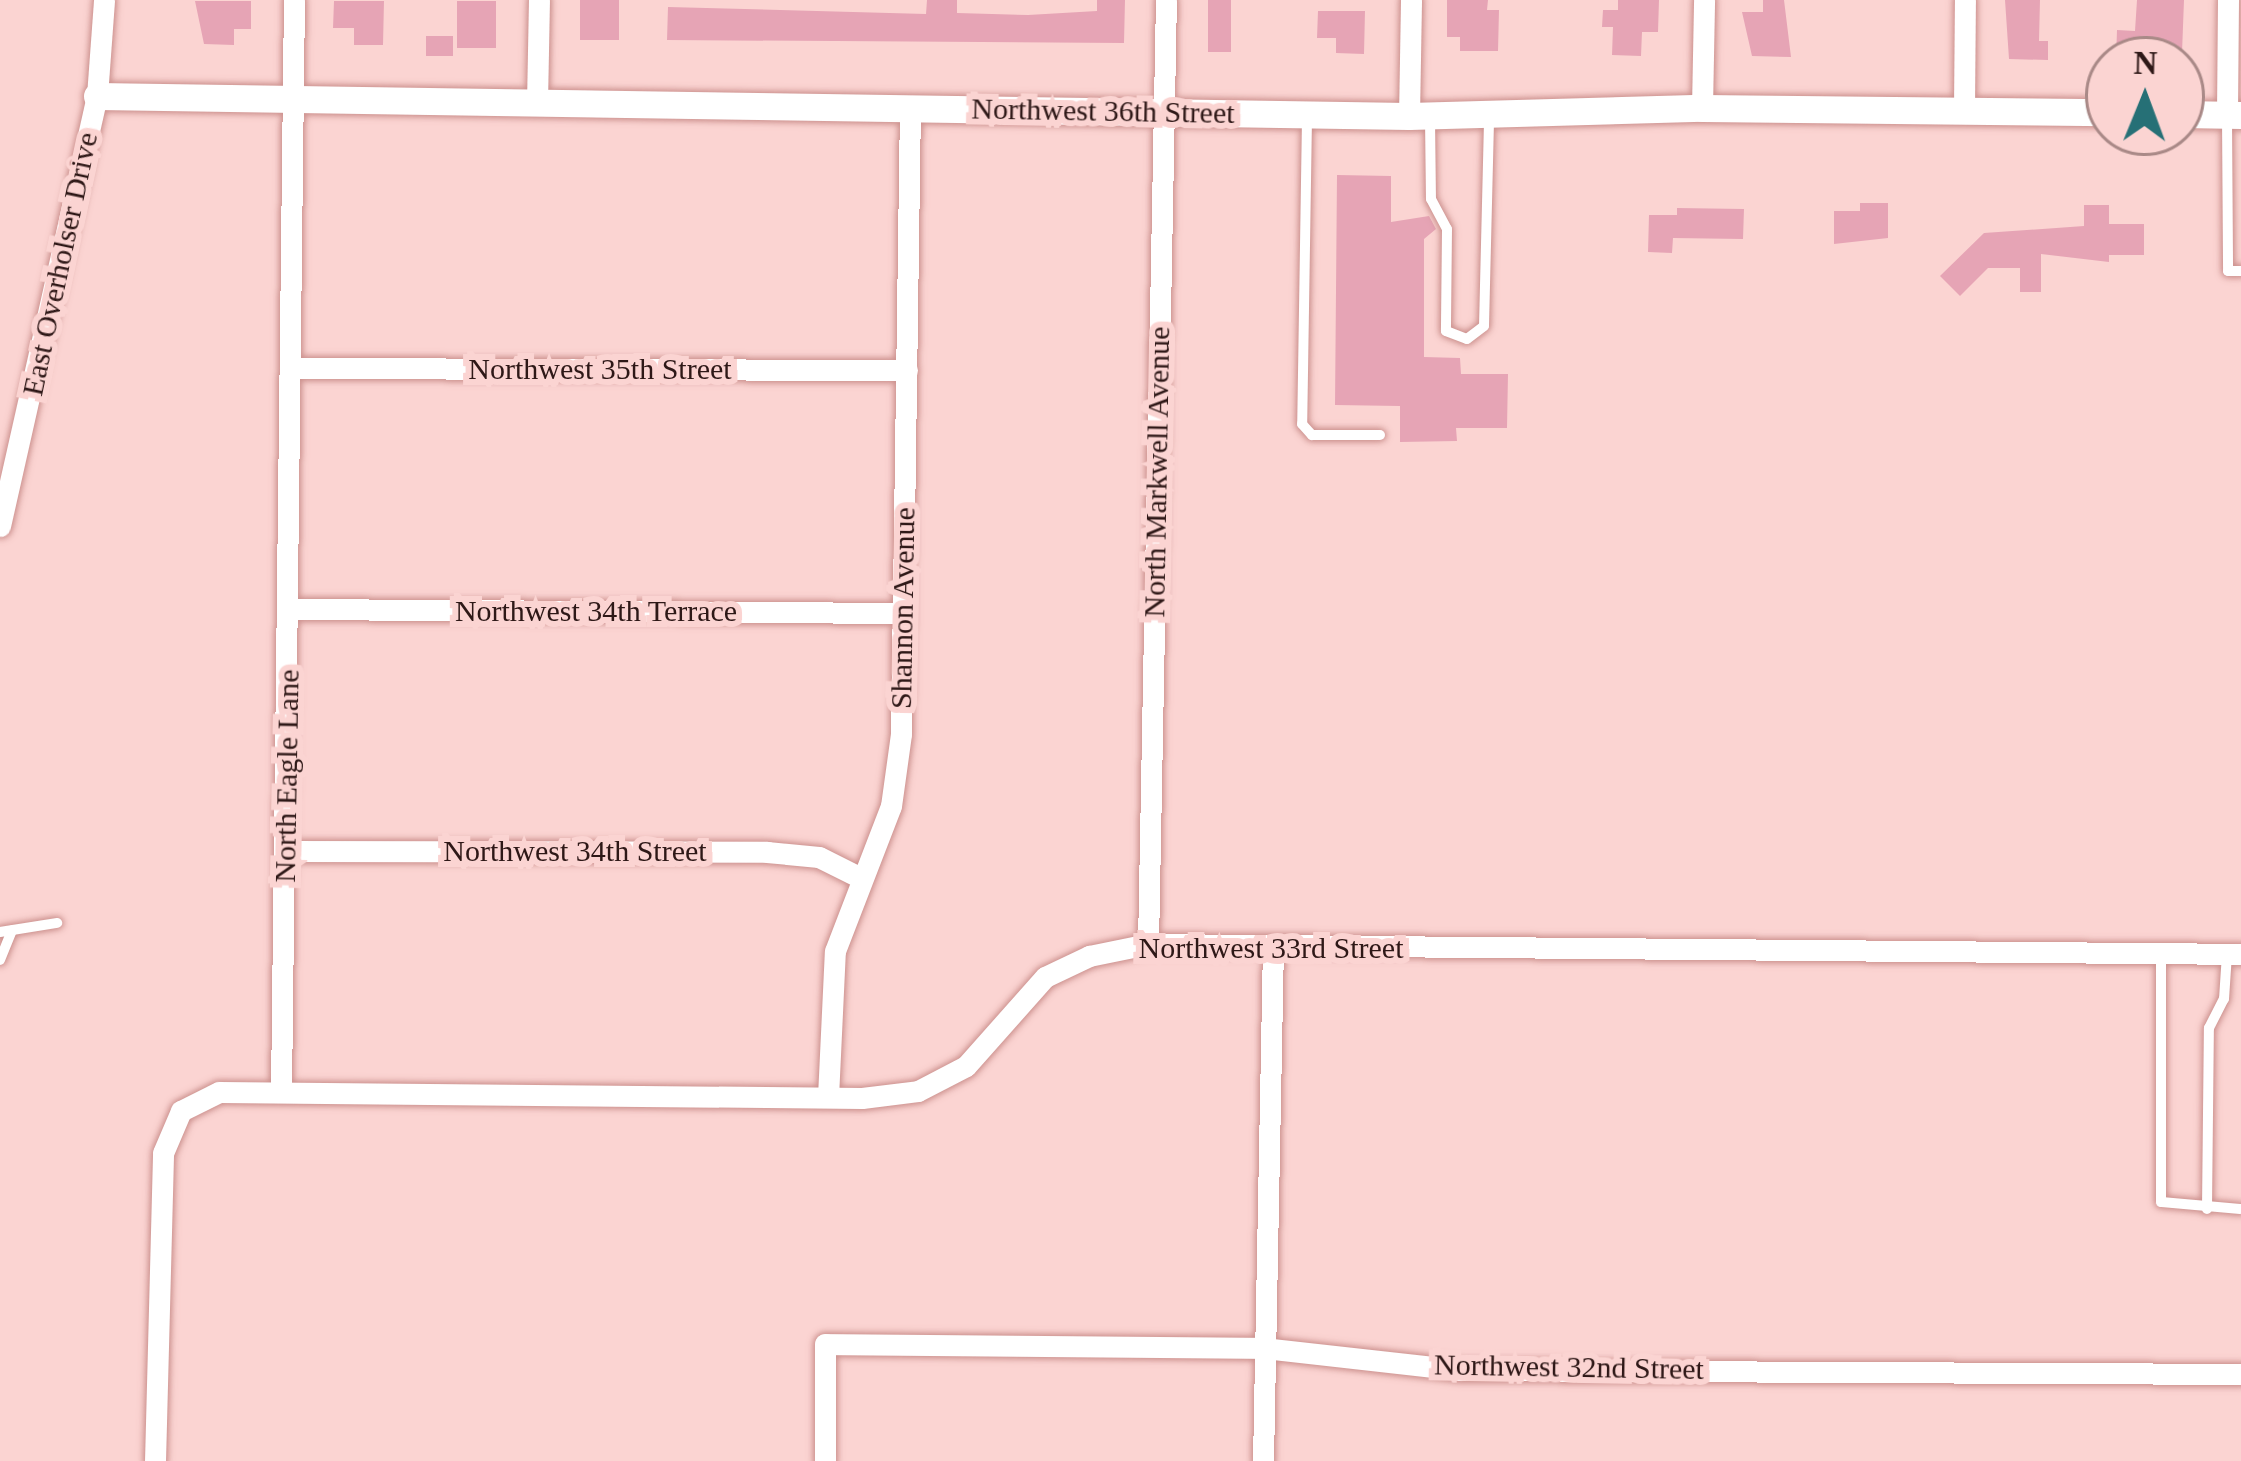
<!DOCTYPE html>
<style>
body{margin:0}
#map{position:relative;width:2241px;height:1461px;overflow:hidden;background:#fbd4d2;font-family:Georgia,serif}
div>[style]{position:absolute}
.building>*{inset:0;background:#e6a4b5;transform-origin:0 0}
.roads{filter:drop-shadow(0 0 3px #cc918e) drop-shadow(0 0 3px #cc918e)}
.lane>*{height:10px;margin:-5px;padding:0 5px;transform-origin:5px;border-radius:5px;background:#fff}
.street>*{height:21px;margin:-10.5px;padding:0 10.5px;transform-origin:10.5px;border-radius:10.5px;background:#fff}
.secondary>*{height:27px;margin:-13.5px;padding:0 13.5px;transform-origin:13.5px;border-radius:13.5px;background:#fff}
span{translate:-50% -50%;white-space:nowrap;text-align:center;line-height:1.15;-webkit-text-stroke:12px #fbd4d2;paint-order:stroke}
.street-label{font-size:30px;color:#2e1817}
.north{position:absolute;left:2085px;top:36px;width:120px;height:120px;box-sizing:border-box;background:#fbd4d2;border:3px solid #a98987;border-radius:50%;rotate:1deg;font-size:33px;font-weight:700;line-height:48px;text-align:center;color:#2e1817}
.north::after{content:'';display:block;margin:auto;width:42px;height:54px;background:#267076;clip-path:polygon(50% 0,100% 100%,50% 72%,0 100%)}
</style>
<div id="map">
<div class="building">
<div style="left:580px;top:0;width:39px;height:40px"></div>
<div style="clip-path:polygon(927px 0,957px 0,957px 13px,1028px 15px,1097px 11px,1097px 0,1125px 0,1124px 43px,667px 40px,668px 7px,926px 14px)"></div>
<div style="left:1208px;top:0;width:23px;height:52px"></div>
<div style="clip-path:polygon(1447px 0,1488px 0,1487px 10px,1499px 10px,1498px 51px,1460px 51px,1460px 37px,1447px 37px)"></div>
<div style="clip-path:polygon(1618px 0,1659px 0,1658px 32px,1642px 32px,1641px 56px,1612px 55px,1613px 27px,1602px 27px,1603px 10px,1618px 10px)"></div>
<div style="clip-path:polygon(1763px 0,1784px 0,1791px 57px,1752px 56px,1742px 12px,1763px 12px)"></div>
<div style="clip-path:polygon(2005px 0,2040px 0,2039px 41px,2048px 41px,2048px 60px,2009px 59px)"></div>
<div style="clip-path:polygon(2137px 0,2184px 0,2182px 53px,2116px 60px,2117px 30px,2135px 31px)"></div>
<div style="clip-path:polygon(195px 1px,251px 1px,251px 29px,234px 29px,234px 45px,204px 44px)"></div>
<div style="clip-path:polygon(334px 1px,384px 1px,383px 45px,354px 45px,354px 28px,333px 28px)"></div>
<div style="left:457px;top:1px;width:39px;height:47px"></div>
<div style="clip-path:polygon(1318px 11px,1365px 11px,1364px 54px,1336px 53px,1336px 38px,1317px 38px)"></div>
<div style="left:426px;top:36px;width:27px;height:20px"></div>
<div style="clip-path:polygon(1337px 175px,1391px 176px,1391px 222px,1429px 216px,1436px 229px,1424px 239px,1424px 357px,1460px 358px,1461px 374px,1508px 374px,1507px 428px,1456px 428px,1457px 441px,1400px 442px,1400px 406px,1335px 405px)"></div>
<div style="clip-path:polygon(1860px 203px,1888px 203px,1888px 238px,1834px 244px,1834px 211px,1860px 211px)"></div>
<div style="clip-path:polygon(2084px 205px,2109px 205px,2109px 224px,2144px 224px,2144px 255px,2109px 255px,2109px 262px,2041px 254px,2041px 292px,2020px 292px,2020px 268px,1988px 268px,1960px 296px,1940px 276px,1984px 233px,2084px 226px)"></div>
<div style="clip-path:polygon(1677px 208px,1744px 209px,1743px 239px,1673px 238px,1672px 253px,1648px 252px,1649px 215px,1677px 215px)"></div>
</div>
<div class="roads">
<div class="lane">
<div style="left:1307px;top:118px;width:306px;rotate:90.9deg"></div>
<div style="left:1302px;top:424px;width:15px;rotate:48deg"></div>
<div style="left:1312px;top:435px;width:68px"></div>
<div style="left:2227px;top:118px;width:153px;rotate:89.6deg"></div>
<div style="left:2228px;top:271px;width:13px"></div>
<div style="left:1430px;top:119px;width:80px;rotate:89.3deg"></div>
<div style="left:1431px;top:199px;width:34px;rotate:62deg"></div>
<div style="left:1447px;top:229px;width:102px;rotate:90.6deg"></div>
<div style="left:1446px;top:331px;width:22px;rotate:21deg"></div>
<div style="left:1467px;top:339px;width:21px;rotate:-37deg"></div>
<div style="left:1484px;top:326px;width:209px;rotate:-88.6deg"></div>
<div style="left:0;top:932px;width:58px;rotate:-9deg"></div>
<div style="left:2161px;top:953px;width:249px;rotate:90deg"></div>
<div style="left:2161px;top:1202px;width:80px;rotate:5deg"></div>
<div style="left:0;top:960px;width:32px;rotate:-68deg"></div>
<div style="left:2207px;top:1209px;width:181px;rotate:-89.4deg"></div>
<div style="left:2209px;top:1028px;width:33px;rotate:-63deg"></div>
<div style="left:2224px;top:999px;width:45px;rotate:-86.2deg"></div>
</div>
<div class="street">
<div style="left:537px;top:103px;width:103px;rotate:-88.9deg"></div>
<div style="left:1702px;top:108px;width:108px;rotate:-88.9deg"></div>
<div style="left:1964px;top:108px;width:108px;rotate:-89.5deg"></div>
<div style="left:2227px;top:114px;width:114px;rotate:-89.5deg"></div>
<div style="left:1409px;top:116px;width:116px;rotate:-89deg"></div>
<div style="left:292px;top:368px;width:615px;rotate:0.19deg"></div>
<div style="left:0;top:526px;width:441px;rotate:-77.3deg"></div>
<div style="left:97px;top:96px;width:96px;rotate:-85.8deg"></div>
<div style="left:289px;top:609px;width:613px;rotate:0.37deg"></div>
<div style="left:285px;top:851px;width:482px;rotate:0.1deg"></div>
<div style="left:767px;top:852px;width:52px;rotate:5.5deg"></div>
<div style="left:819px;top:857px;width:45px;rotate:26.6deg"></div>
<div style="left:1148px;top:944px;width:944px;rotate:-88.91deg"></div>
<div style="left:281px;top:1092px;width:1092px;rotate:-89.32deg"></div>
<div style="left:828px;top:1097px;width:146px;rotate:-87.3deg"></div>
<div style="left:835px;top:951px;width:155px;rotate:-68.9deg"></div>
<div style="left:891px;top:806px;width:73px;rotate:-82.1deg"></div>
<div style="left:901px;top:734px;width:626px;rotate:-89.18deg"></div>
<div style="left:155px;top:1461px;width:308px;rotate:-88.5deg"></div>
<div style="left:163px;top:1153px;width:46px;rotate:-66.8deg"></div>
<div style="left:181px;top:1111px;width:42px;rotate:-26.6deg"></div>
<div style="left:219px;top:1092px;width:643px;rotate:0.53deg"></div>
<div style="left:862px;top:1098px;width:56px;rotate:-7.1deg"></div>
<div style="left:918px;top:1091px;width:54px;rotate:-27.5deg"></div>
<div style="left:966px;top:1066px;width:119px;rotate:-48.4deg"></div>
<div style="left:1045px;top:977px;width:49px;rotate:-25.5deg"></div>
<div style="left:1089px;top:956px;width:60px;rotate:-11.5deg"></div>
<div style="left:1148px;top:944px;width:1093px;rotate:0.52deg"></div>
<div style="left:825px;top:1461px;width:117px;rotate:-90deg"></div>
<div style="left:825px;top:1344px;width:439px;rotate:0.5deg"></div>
<div style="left:1264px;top:1348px;width:196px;rotate:6.4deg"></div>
<div style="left:1459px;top:1370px;width:782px;rotate:0.29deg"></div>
<div style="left:1263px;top:1461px;width:515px;rotate:-88.89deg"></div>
</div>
<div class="secondary">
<div style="left:97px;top:96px;width:1312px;rotate:0.87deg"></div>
<div style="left:1409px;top:116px;width:293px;rotate:-1.6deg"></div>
<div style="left:1702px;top:108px;width:407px;rotate:0.6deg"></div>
<div style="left:2181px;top:114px;width:60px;rotate:1deg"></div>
</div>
</div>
<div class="street-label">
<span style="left:1103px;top:111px;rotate:1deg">Northwest 36th Street</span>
<span style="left:60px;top:264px;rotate:-78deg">East Overholser Drive</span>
<span style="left:600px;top:369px">Northwest 35th Street</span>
<span style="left:1157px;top:472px;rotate:-89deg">North Markwell Avenue</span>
<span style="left:903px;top:608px;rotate:-89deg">Shannon Avenue</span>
<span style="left:596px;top:611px">Northwest 34th Terrace</span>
<span style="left:287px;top:776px;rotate:-89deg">North Eagle Lane</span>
<span style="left:575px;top:851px">Northwest 34th Street</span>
<span style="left:1271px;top:948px">Northwest 33rd Street</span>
<span style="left:1569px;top:1367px;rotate:1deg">Northwest 32nd Street</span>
</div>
<div class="north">N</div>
</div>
